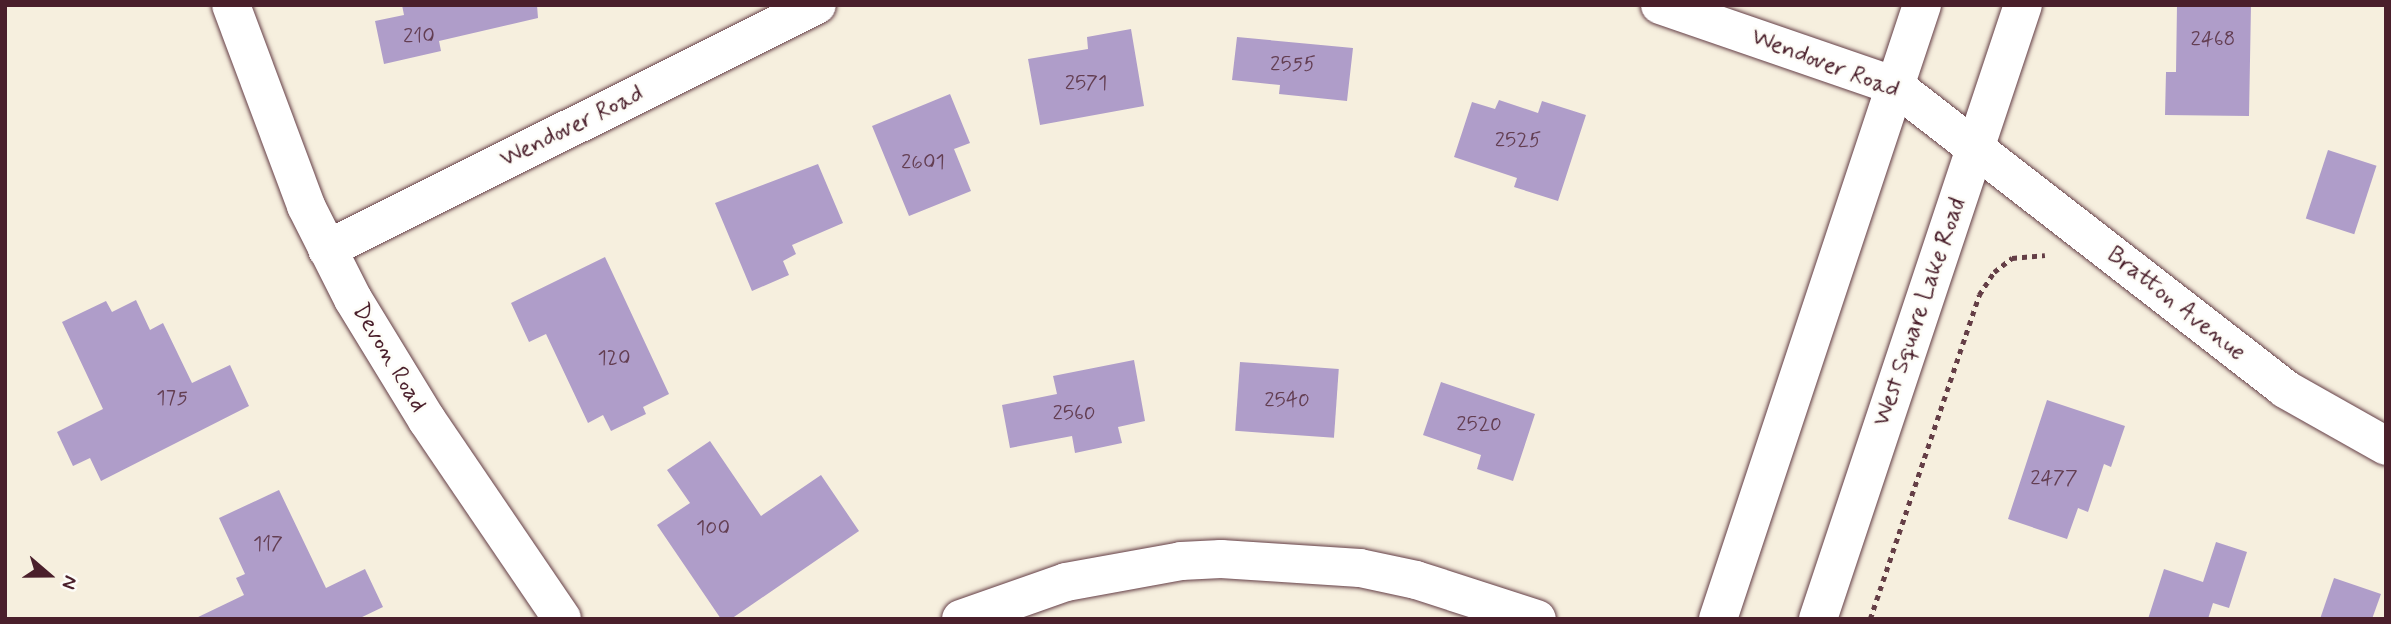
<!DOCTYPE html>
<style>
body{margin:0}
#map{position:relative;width:2391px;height:624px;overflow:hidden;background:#f6efde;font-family:Mynerve,sans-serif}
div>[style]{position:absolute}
.building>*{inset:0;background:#af9dc9;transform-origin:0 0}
.path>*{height:4.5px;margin-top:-2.25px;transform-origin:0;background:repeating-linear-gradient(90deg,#643e46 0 5px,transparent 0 10px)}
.roads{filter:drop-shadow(0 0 2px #643e46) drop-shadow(0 0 2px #643e46)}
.minor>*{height:38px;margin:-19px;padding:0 19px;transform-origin:19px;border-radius:19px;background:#fff}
.highway>*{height:38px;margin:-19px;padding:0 19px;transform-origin:19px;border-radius:19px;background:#fff}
span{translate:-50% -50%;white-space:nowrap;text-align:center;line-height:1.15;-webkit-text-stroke:5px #fdfcf7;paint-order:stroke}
.number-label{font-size:21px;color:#633e52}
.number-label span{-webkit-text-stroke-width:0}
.street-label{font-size:24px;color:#4a1f2b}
.frame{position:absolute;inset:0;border:7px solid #4a1f2b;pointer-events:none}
.north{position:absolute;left:14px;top:540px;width:70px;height:70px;-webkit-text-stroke:5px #fdfcf7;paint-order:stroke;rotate:110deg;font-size:19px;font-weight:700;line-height:28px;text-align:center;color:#4a1f2b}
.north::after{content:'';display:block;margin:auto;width:24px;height:32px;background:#4a1f2b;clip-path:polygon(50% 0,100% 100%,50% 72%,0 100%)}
</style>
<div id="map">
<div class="building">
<div style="clip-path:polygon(402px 5px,537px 5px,538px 18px,439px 41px,441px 51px,384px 64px,375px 21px,404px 15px)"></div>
<div style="clip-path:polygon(2177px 5px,2251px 5px,2249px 116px,2165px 115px,2166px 72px,2176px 72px)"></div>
<div style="clip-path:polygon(1131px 29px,1144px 106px,1040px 125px,1028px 59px,1088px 49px,1087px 37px)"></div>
<div style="clip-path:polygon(1237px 37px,1353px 48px,1347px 101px,1279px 94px,1280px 85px,1232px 80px)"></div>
<div style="clip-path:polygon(950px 94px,970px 143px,954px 149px,971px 191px,909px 216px,872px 126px)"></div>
<div style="clip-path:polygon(1499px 100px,1538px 113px,1542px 101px,1586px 115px,1558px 201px,1514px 187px,1517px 178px,1454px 157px,1472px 102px,1495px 109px)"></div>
<div style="left:2328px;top:150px;width:51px;height:72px;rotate:18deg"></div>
<div style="clip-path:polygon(818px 164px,843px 223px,792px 245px,796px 254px,783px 261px,789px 275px,752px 291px,715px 203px)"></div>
<div style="clip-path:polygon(605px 257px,669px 394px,643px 407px,646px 414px,611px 431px,603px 415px,588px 423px,546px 334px,529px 342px,511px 303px)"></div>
<div style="clip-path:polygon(136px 300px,150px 330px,163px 323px,192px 383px,230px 365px,249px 406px,101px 481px,90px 458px,73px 466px,57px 432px,103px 409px,62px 322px,106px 301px,112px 312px)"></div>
<div style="clip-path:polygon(1134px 360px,1145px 421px,1118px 427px,1122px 443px,1075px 453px,1072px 436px,1010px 448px,1002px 405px,1057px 394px,1053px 376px)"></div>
<div style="left:1240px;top:362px;width:99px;height:69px;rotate:4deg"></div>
<div style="clip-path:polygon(1441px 382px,1535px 414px,1513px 481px,1477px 469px,1481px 455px,1423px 435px)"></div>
<div style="clip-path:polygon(2047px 400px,2125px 426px,2111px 467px,2104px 464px,2088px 512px,2078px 508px,2067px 539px,2008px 519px)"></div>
<div style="clip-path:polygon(710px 441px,761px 516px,821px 475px,859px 531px,731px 619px,721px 619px,657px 525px,690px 503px,667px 470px)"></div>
<div style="clip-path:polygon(279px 490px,326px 588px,365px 569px,383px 607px,358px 619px,194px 619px,244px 595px,236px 578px,245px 574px,219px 518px)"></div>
<div style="clip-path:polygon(2216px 542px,2247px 552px,2229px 608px,2213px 603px,2208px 619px,2148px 619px,2164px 569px,2203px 582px)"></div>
<div style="clip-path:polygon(2334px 578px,2381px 594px,2372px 619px,2320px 619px)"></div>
</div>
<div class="path">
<div style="left:1870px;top:619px;width:342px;rotate:-71.4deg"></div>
<div style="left:1979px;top:295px;width:27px;rotate:-57deg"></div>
<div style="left:1994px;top:272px;width:23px;rotate:-38deg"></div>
<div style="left:2012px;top:258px;width:33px;rotate:-5deg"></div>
</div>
<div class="roads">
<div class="minor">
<div style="left:231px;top:5px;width:215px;rotate:69.5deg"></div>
<div style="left:306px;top:206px;width:104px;rotate:63.2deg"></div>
<div style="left:353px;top:299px;width:142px;rotate:58.6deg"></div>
<div style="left:427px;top:420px;width:240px;rotate:55.8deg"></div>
<div style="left:1660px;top:5px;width:249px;rotate:19deg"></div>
<div style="left:1895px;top:86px;width:494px;rotate:37.8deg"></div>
<div style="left:2285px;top:389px;width:116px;rotate:29.4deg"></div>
<div style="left:327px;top:249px;width:547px;rotate:-26.47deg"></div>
<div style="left:961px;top:619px;width:111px;rotate:-19.4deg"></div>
<div style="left:1066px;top:582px;width:117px;rotate:-10.3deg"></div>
<div style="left:1181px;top:561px;width:40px;rotate:-2.9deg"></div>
<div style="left:1221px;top:559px;width:139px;rotate:3.7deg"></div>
<div style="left:1360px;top:568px;width:57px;rotate:12.1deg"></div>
<div style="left:1416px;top:580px;width:127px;rotate:17.9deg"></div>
</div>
<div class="highway">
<div style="left:1718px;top:619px;width:647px;rotate:-71.62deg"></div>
<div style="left:1818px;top:619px;width:647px;rotate:-71.54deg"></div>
</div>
</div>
<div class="number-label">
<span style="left:419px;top:36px">210</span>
<span style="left:2213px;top:39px">2468</span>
<span style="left:1293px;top:64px">2555</span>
<span style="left:1086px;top:83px">2571</span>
<span style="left:1518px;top:140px">2525</span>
<span style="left:923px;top:162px">2601</span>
<span style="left:614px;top:358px">120</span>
<span style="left:172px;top:398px">175</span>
<span style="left:1287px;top:400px">2540</span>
<span style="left:1074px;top:413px">2560</span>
<span style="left:1479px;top:424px">2520</span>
<span style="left:2054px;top:478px">2477</span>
<span style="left:713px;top:528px">100</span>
<span style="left:268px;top:544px">117</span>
</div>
<div class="street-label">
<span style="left:1825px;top:64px;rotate:21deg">Wendover Road</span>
<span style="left:572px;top:127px;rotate:-26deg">Wendover Road</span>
<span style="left:2176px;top:304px;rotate:38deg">Bratton Avenue</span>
<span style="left:1920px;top:312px;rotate:-71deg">West Square Lake Road</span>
<span style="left:389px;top:358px;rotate:59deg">Devon Road</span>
</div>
<div class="frame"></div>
<div class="north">N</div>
</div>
